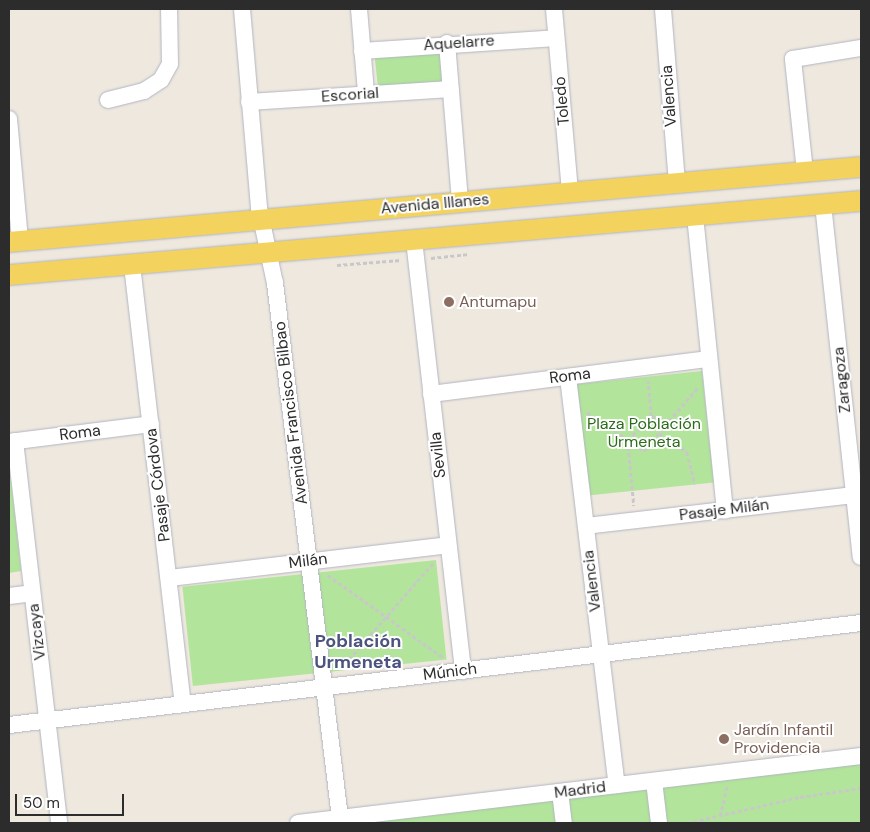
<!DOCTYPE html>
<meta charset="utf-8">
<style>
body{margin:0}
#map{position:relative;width:870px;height:832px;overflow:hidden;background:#eee8df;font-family:"DM Sans",sans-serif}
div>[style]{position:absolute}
.green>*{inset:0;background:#b2e59b;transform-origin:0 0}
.path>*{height:2.5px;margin-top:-1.25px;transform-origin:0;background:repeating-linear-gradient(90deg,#c8c8c8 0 4px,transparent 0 6.5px)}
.roads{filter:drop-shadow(0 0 1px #b2b5c0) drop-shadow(0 0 1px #b2b5c0)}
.minor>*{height:16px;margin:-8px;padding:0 8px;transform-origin:8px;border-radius:8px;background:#fff}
.major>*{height:20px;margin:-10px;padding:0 10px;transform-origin:10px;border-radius:10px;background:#f3d35e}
.dots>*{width:14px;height:14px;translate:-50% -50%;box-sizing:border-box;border:2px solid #fff;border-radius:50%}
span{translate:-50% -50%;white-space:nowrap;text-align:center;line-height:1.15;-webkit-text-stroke:4px #fff;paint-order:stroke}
.street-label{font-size:16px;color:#2c2c2c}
.education-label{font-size:16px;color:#785e54}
.left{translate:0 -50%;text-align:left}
.park-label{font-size:16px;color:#296c1a}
.neighbourhood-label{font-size:18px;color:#4b537e;font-weight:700}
.frame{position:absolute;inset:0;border:10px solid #2c2c2c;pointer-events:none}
.scale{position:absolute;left:15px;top:794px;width:109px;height:22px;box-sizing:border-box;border:2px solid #2c2c2c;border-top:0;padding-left:6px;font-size:15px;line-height:18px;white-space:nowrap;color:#2c2c2c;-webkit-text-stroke:4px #fff;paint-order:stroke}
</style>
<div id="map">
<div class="green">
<div style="left:452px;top:46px;width:41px;height:78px;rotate:84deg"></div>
<div style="left:702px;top:371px;width:112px;height:129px;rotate:84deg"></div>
<div style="clip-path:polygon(9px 463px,21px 571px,9px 573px)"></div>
<div style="left:436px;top:560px;width:100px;height:255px;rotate:84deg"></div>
<div style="clip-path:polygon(861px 763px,861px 823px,357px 823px)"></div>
</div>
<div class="path">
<div style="left:431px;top:258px;width:37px;rotate:-6deg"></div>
<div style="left:337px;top:265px;width:64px;rotate:-4.5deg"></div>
<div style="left:587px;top:412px;width:50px;rotate:34.3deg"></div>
<div style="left:628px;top:440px;width:33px;rotate:-46deg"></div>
<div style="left:651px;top:416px;width:35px;rotate:-95deg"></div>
<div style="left:651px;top:416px;width:19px;rotate:16deg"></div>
<div style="left:669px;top:421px;width:45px;rotate:-49.5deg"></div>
<div style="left:659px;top:433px;width:34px;rotate:34deg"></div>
<div style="left:687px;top:452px;width:33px;rotate:76deg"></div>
<div style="left:628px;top:440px;width:66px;rotate:84.8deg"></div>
<div style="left:628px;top:440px;width:19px;rotate:35deg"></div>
<div style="left:644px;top:451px;width:39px;rotate:-50deg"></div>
<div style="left:328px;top:575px;width:143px;rotate:35.6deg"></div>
<div style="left:340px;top:669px;width:141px;rotate:-48.7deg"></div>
<div style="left:720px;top:816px;width:31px;rotate:-77deg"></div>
<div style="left:687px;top:823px;width:116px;rotate:-13deg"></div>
<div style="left:800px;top:797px;width:62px;rotate:-8.4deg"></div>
</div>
<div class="roads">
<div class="minor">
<div style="left:242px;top:9px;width:200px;rotate:85.1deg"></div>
<div style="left:259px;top:208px;width:77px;rotate:78deg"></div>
<div style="left:275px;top:283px;width:539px;rotate:83.07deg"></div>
<div style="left:359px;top:9px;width:84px;rotate:85.2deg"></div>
<div style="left:554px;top:9px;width:185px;rotate:85deg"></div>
<div style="left:663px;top:9px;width:176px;rotate:85.4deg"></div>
<div style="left:447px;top:43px;width:160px;rotate:85.3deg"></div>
<div style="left:362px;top:51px;width:194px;rotate:-3.8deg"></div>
<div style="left:108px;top:100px;width:37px;rotate:-14deg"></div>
<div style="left:144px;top:91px;width:20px;rotate:-33deg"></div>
<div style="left:161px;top:80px;width:18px;rotate:-61deg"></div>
<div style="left:170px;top:64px;width:55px;rotate:-91deg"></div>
<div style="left:249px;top:102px;width:202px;rotate:-3.7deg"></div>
<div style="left:9px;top:119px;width:122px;rotate:84.8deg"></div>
<div style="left:805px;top:172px;width:114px;rotate:-96.1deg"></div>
<div style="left:793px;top:59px;width:69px;rotate:-9.2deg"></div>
<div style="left:823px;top:204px;width:355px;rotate:83.9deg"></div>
<div style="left:695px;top:216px;width:296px;rotate:84.2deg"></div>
<div style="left:414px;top:240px;width:434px;rotate:83.5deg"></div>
<div style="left:132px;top:265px;width:442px;rotate:83.4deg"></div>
<div style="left:568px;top:377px;width:411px;rotate:83.2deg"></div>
<div style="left:431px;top:394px;width:280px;rotate:-7.2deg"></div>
<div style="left:15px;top:441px;width:385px;rotate:83.4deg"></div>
<div style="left:9px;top:442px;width:143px;rotate:-7.2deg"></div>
<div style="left:586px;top:526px;width:277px;rotate:-6.6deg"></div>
<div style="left:169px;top:578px;width:281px;rotate:-6.7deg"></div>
<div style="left:9px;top:596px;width:23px;rotate:-7deg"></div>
<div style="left:9px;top:725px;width:858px;rotate:-6.83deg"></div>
<div style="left:654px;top:781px;width:42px;rotate:83.2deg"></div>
<div style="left:560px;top:792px;width:31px;rotate:83deg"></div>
<div style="left:298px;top:823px;width:567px;rotate:-6.79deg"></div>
</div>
<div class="major">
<div style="left:9px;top:242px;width:855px;rotate:-5.03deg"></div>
<div style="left:9px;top:275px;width:855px;rotate:-4.96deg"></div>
</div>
</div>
<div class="dots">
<div style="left:449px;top:302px;background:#8d6e63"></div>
<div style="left:724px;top:739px;background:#8d6e63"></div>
</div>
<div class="street-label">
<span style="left:459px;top:43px;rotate:-4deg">Aquelarre</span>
<span style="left:350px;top:95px;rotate:-4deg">Escorial</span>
<span style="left:669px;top:96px;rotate:-94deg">Valencia</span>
<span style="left:562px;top:101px;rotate:-95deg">Toledo</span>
<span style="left:435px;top:204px;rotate:-5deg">Avenida Illanes</span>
<span style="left:570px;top:376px;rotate:-7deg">Roma</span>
<span style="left:842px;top:380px;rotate:-96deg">Zaragoza</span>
<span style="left:291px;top:413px;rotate:-97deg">Avenida Francisco Bilbao</span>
<span style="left:80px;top:433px;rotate:-7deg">Roma</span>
<span style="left:438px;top:455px;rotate:-96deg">Sevilla</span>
<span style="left:158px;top:485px;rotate:-97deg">Pasaje Córdova</span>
<span style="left:724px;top:510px;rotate:-7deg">Pasaje Milán</span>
<span style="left:308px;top:561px;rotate:-7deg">Milán</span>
<span style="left:592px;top:581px;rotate:-97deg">Valencia</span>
<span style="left:37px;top:632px;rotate:-97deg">Vizcaya</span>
<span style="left:450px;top:672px;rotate:-7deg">Múnich</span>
<span style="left:580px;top:790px;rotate:-7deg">Madrid</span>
</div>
<div class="education-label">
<span class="left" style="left:459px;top:302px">Antumapu</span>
<span class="left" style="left:734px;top:739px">Jardín Infantil<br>Providencia</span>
</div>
<div class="park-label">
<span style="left:644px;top:433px">Plaza Población<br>Urmeneta</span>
</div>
<div class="neighbourhood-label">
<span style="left:358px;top:652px">Población<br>Urmeneta</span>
</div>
<div class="frame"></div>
<div class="scale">50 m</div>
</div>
